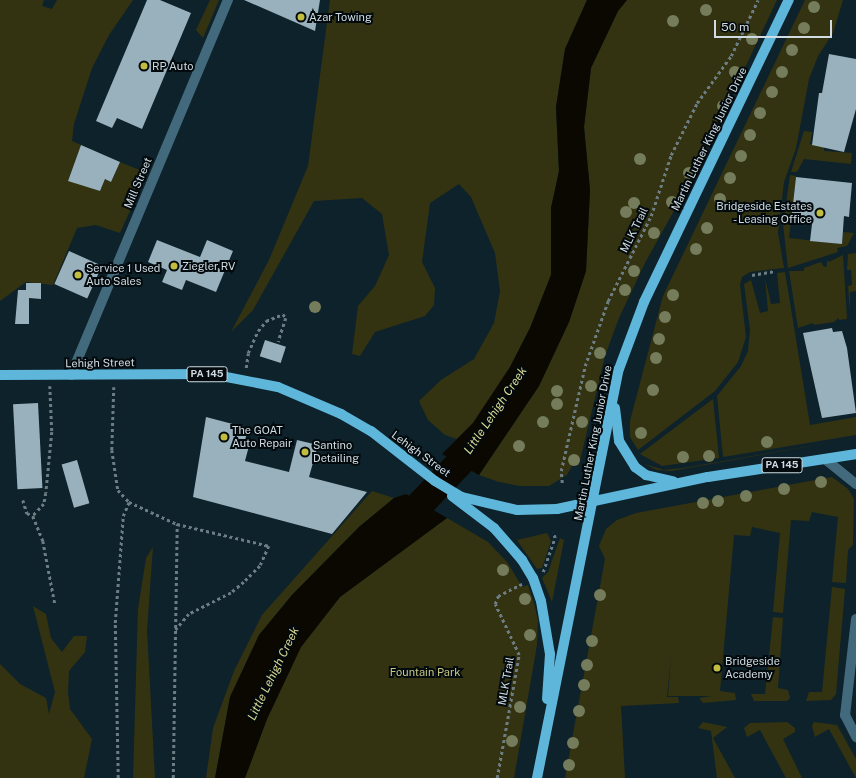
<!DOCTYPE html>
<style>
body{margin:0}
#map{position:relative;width:856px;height:778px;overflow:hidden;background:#0d222a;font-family:"Public Sans",sans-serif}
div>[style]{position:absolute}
.green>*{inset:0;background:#343311}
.water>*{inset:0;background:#0a0800}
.river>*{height:28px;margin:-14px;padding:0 14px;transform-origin:14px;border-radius:14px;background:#0a0800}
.building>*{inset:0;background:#98b1bc;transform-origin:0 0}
.path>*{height:2.5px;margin-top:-1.25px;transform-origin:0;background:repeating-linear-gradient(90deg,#6d7d84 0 3px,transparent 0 6px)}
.minor>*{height:10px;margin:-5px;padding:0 5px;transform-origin:5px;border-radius:5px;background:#426a7c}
.major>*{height:10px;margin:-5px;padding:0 5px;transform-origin:5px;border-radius:5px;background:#5eb7db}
.trees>*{width:12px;height:12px;margin:-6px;border-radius:50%;background:#747c5b}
.dots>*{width:11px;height:11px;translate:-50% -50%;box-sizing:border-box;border:2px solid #030a0e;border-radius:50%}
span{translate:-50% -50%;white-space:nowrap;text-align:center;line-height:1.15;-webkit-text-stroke:4px #030a0e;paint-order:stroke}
.shield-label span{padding:1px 3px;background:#030a0e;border:1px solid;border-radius:3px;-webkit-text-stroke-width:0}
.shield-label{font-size:10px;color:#d0dce2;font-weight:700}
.poi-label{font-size:11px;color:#d0dce2}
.left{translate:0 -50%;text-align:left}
.right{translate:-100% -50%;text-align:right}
.street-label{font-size:11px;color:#d0dce2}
.park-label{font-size:11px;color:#c8c683}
.water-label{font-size:12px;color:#d6d591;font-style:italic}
.scale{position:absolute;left:714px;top:20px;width:118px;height:18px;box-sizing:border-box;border:2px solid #d0dce2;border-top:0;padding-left:5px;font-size:12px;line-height:14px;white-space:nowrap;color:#d0dce2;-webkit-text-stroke:3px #030a0e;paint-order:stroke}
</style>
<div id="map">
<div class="green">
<div style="clip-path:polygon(0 0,44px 0,42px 6px,52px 9px,57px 0,133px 0,109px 35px,92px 68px,74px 124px,72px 141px,81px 145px,68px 180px,100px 191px,105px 179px,111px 182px,120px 162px,147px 173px,120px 233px,96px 225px,77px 228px,53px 285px,26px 282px,0 301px)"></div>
<div style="clip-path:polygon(210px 0,219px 0,203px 38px,196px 30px)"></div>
<div style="clip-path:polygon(330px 0,587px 0,565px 49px,556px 107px,559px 171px,551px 208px,551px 275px,530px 328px,510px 367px,473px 423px,457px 439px,445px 435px,428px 420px,419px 401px,441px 380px,474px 359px,494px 323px,500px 291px,495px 253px,471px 197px,459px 184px,430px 203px,422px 262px,435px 288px,434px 305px,425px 316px,375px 332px,360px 356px,352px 354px,358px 306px,375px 286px,389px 255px,382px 214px,362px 198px,314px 201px,253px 310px,231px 332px,269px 260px,308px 166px)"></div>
<div style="clip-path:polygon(627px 0,777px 0,696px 171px,645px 263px,619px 318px,605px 356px,579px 465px,572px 466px,567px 475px,549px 486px,520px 486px,499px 482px,479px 475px,539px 386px,569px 322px,586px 271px,590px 190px,584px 127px,591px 68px,618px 11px)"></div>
<div style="clip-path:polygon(805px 0,843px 0,833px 33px,818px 56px,809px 79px,796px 148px,784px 182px,778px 233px,784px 268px,750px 272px,742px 277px,740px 285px,746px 337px,738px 362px,715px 391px,638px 450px,630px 437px,630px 421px,663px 296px)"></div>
<div style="clip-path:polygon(804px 131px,812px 132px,810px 144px,824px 147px,824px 151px,852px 153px,851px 164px,804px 159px,797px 172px,791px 172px)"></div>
<div style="clip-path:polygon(790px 175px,796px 176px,789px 238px,842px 244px,843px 232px,854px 233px,847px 246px,837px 248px,838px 252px,788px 268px,783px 224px)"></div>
<div style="clip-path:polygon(856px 253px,856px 291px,850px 292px,850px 312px,848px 286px,852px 285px,851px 270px,847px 270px,848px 254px)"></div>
<div style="clip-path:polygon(843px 255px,847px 319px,839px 320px,838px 318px,834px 322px,814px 325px,813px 323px,798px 328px,789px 271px,804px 271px,804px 268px,821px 262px,824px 267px,827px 266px,827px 260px,829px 262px)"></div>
<div style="clip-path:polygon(785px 272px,810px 425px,856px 417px,856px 435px,723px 457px,717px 396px,741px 366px,748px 351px,750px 330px,744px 284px,751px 280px,760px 313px,768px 311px,765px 278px,771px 304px,780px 303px,777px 273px)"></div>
<div style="clip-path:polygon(713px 399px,719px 458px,662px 466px,640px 454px)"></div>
<div style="clip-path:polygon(856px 438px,671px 471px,657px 470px,644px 464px,664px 470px,683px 468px)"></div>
<div style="clip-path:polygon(832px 477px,848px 489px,854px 499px,853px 545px,848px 550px,846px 583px,832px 582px,838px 517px,812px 512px,809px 521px,791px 520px,783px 613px,773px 612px,780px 533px,752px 527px,750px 536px,734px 535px,720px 691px,735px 693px,736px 700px,703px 703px,699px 698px,712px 696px,668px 696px,671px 655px,667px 697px,678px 697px,679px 703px,621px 706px,625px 778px,565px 778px,605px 559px,599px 546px,606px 529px,617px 520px,636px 513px)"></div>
<div style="clip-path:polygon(372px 491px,394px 498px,359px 527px,292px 595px,259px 635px,230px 697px,215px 778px,206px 778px,213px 728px,234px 671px,262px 615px)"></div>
<div style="clip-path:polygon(447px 518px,488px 542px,508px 563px,522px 587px,528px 585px,534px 603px,538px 620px,537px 645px,514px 778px,245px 778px,267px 719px,301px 647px,340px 597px)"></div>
<div style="clip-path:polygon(547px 533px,551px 541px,542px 568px,537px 569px,517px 540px)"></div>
<div style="clip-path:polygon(560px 538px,564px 540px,552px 602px,542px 578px,548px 572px)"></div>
<div style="clip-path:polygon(153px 547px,147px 630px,155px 778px,133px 778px,138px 609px,146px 558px)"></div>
<div style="clip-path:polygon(832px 587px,845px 589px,836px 694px,831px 700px,806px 701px,809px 692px,822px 692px)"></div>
<div style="clip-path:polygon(33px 606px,46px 614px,51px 638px,62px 652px,74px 636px,87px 636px,85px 652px,69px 671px,68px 692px,70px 709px,92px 739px,84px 778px,0 778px,0 664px,20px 684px,46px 698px,49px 714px,55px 692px)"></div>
<div style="clip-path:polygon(773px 617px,783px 618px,778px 688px,788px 690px,790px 698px,787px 701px,754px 701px,751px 694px,765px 694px)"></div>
<div style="clip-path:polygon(703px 722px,727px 727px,713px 738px,735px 778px,717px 778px,711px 731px,698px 728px)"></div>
<div style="clip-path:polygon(787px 722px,795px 728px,795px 732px,783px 739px,802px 778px,786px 778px,760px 730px,747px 737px,744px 728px,750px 723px)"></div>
<div style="clip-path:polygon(814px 722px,837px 725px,856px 759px,856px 778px,829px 729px,815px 737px,812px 726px)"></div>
</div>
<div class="water">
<div style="clip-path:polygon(587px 0,627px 0,618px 11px,591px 68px,584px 127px,590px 190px,586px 271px,569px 322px,539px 386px,479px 475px,442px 454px,473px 423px,510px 367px,530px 328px,551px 275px,551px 208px,559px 171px,556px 107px,565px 49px)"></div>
<div style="clip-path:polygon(406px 494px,447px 518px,340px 597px,301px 647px,267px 719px,245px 778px,215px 778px,230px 697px,259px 635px,292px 595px,359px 527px,394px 498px)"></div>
</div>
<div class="river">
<div style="left:390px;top:528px;width:27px;rotate:-34deg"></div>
<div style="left:412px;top:513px;width:90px;rotate:-46.4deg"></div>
<div style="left:474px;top:448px;width:17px;rotate:-57deg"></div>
</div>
<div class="building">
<div style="clip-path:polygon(147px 0,160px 0,191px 13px,142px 129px,117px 118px,112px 128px,96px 121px)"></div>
<div style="clip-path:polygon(244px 0,320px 0,315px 31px)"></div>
<div style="clip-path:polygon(829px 54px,856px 59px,856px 109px,844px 152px,812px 145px,819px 93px,822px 93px)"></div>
<div style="clip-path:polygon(81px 145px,120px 162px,111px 182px,105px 179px,100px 191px,68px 181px)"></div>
<div style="clip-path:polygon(796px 177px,852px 183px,849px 217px,844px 216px,842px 244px,810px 241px,812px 224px,791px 222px)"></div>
<div style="clip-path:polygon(157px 240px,200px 257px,207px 240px,233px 251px,216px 292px,186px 280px,182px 290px,162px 282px,167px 270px,148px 262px)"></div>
<div style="left:69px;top:251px;width:36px;height:36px;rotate:24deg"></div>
<div style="clip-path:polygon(26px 283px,41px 283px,41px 299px,29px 298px,29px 324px,15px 324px,18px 290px,26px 290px)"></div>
<div style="clip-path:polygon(832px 328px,833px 332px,842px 331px,847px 348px,856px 413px,822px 418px,803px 333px)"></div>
<div style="left:265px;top:340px;width:22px;height:17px;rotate:18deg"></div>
<div style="left:38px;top:403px;width:85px;height:25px;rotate:87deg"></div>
<div style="clip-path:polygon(206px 417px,248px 428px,244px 445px,249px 446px,245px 461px,289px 472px,297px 440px,318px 445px,309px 477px,367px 492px,332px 534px,193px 497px)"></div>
<div style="left:77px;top:460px;width:45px;height:16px;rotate:74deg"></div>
</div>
<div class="path">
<div style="left:752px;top:275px;width:22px;rotate:-10deg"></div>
<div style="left:246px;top:368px;width:15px;rotate:-82deg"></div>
<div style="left:248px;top:353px;width:24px;rotate:-66deg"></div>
<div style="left:258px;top:331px;width:13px;rotate:-51deg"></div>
<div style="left:266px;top:321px;width:18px;rotate:-22deg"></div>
<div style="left:283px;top:314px;width:5px;rotate:53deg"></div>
<div style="left:286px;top:318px;width:25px;rotate:108deg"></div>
<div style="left:50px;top:386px;width:46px;rotate:87.5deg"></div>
<div style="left:52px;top:432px;width:61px;rotate:95.6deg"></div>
<div style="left:46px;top:493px;width:11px;rotate:100deg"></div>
<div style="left:44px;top:504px;width:16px;rotate:133deg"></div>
<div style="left:33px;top:516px;width:27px;rotate:68deg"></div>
<div style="left:43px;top:541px;width:64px;rotate:79.2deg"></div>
<div style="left:114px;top:387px;width:63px;rotate:91.8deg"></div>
<div style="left:112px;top:450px;width:40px;rotate:81.5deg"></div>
<div style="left:118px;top:490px;width:16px;rotate:47deg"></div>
<div style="left:129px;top:502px;width:53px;rotate:24.6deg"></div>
<div style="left:177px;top:524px;width:95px;rotate:13.4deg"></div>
<div style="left:269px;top:546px;width:22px;rotate:114deg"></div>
<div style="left:260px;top:566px;width:23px;rotate:135deg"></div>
<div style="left:244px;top:582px;width:17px;rotate:140deg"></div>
<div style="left:231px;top:593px;width:47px;rotate:153.4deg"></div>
<div style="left:189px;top:614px;width:23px;rotate:130deg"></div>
<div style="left:562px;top:483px;width:12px;rotate:-95deg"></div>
<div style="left:561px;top:471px;width:108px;rotate:-77.1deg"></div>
<div style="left:585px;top:366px;width:69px;rotate:-70.5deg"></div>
<div style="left:608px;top:301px;width:95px;rotate:-63.2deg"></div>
<div style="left:651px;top:216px;width:64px;rotate:-71.8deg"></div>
<div style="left:671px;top:155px;width:58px;rotate:-63.4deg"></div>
<div style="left:697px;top:103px;width:58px;rotate:-54.1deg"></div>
<div style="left:731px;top:56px;width:62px;rotate:-64.3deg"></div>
<div style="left:23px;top:500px;width:14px;rotate:73deg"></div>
<div style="left:27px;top:513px;width:7px;rotate:27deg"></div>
<div style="left:543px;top:572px;width:36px;rotate:-71deg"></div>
<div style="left:555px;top:538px;width:6px;rotate:-108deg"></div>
<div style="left:118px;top:778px;width:155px;rotate:-91.1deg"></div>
<div style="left:115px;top:623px;width:107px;rotate:-85.7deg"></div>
<div style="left:123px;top:516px;width:15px;rotate:-67deg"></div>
<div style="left:173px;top:778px;width:254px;rotate:-89.1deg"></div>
<div style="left:497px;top:778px;width:125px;rotate:-79.9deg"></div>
<div style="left:519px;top:655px;width:56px;rotate:-115.2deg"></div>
<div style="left:495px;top:604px;width:9px;rotate:-69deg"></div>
<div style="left:498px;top:596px;width:27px;rotate:-27deg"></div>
</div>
<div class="minor">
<div style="left:71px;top:375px;width:407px;rotate:-67.3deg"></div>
<div style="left:825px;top:459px;width:40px;rotate:39deg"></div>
<div style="left:856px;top:619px;width:97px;rotate:96.5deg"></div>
<div style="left:845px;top:715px;width:25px;rotate:63deg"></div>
</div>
<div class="major">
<div style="left:0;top:375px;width:211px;rotate:-0.3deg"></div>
<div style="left:211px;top:374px;width:68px;rotate:11deg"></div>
<div style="left:278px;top:387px;width:69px;rotate:23.2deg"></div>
<div style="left:341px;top:414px;width:34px;rotate:30deg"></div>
<div style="left:371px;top:431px;width:81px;rotate:38deg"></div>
<div style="left:435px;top:481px;width:31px;rotate:31deg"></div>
<div style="left:462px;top:497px;width:57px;rotate:13.3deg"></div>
<div style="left:517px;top:510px;width:40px;rotate:-1.4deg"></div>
<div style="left:557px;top:509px;width:154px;rotate:-12deg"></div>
<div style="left:708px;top:477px;width:150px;rotate:-8.8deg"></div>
<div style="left:615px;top:408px;width:33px;rotate:83deg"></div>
<div style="left:619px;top:441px;width:31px;rotate:58deg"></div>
<div style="left:635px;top:467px;width:14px;rotate:36deg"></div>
<div style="left:646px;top:475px;width:28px;rotate:13deg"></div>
<div style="left:452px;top:496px;width:53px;rotate:37.3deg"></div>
<div style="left:494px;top:528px;width:43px;rotate:48.8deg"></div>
<div style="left:522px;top:560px;width:21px;rotate:59deg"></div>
<div style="left:533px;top:578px;width:24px;rotate:71deg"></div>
<div style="left:541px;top:601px;width:54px;rotate:80.4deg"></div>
<div style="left:550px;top:654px;width:45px;rotate:93.8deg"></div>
<div style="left:537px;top:778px;width:417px;rotate:-78.7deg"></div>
<div style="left:619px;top:369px;width:72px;rotate:-69.5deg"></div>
<div style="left:644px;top:302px;width:335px;rotate:-64.4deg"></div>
</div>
<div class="trees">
<div style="left:814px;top:7px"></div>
<div style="left:706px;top:10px"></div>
<div style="left:673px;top:21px"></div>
<div style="left:804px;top:28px"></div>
<div style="left:752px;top:39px"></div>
<div style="left:792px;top:50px"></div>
<div style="left:735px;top:72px"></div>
<div style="left:782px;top:72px"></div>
<div style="left:772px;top:92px"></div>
<div style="left:723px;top:106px"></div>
<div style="left:760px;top:113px"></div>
<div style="left:750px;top:135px"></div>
<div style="left:741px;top:156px"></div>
<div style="left:640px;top:159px"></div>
<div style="left:689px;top:173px"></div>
<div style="left:730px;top:178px"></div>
<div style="left:720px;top:199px"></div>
<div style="left:672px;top:202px"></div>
<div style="left:634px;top:203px"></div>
<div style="left:626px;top:212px"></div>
<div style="left:707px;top:228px"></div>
<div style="left:654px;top:233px"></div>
<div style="left:696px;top:249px"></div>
<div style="left:634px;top:271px"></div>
<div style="left:625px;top:290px"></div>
<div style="left:673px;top:295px"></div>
<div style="left:315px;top:307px"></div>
<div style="left:665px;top:317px"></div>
<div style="left:659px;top:339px"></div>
<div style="left:600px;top:353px"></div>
<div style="left:656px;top:358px"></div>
<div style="left:591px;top:386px"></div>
<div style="left:653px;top:390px"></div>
<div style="left:557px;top:391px"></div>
<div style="left:557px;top:404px"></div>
<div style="left:543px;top:422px"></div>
<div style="left:582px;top:422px"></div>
<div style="left:641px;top:433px"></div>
<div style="left:767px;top:442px"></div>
<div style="left:519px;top:446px"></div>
<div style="left:709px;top:456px"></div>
<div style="left:683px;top:457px"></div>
<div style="left:574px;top:460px"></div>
<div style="left:821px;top:482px"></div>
<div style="left:784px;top:489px"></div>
<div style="left:746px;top:496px"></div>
<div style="left:718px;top:501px"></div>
<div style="left:703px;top:503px"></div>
<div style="left:503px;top:570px"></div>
<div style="left:600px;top:595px"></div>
<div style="left:525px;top:599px"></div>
<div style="left:530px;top:635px"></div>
<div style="left:592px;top:641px"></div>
<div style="left:587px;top:665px"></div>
<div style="left:584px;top:685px"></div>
<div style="left:520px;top:707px"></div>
<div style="left:579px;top:711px"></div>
<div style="left:512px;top:741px"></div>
<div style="left:573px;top:743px"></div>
<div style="left:569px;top:765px"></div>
</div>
<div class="dots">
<div style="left:301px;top:17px;background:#c2bd3f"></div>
<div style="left:144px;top:66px;background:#c2bd3f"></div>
<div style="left:820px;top:213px;background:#c2bd3f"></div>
<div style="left:174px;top:266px;background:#c2bd3f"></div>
<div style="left:78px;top:275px;background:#c2bd3f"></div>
<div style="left:224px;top:437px;background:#c2bd3f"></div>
<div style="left:305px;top:452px;background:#c2bd3f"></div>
<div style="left:717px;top:668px;background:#c2bd3f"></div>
</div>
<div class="shield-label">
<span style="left:207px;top:374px">PA 145</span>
<span style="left:782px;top:465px">PA 145</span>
</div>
<div class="poi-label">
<span class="left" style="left:309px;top:17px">Azar Towing</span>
<span class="left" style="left:152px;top:66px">RP Auto</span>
<span class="right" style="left:812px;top:213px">Bridgeside Estates<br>- Leasing Office</span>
<span class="left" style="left:182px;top:266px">Ziegler RV</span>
<span class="left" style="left:86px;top:275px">Service 1 Used<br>Auto Sales</span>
<span class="left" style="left:232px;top:437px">The GOAT<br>Auto Repair</span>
<span class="left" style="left:313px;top:452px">Santino<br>Detailing</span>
<span class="left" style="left:725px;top:668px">Bridgeside<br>Academy</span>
</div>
<div class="street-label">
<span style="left:709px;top:139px;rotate:-64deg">Martin Luther King Junior Drive</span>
<span style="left:138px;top:183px;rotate:-67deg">Mill Street</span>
<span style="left:634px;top:230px;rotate:-64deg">MLK Trail</span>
<span style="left:100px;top:363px;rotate:-1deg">Lehigh Street</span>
<span style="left:593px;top:443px;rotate:-79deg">Martin Luther King Junior Drive</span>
<span style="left:421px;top:454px;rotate:36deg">Lehigh Street</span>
<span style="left:506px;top:681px;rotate:-80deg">MLK Trail</span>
</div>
<div class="park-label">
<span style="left:425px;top:672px">Fountain Park</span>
</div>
<div class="water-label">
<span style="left:496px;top:411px;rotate:-56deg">Little Lehigh Creek</span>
<span style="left:274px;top:674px;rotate:-64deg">Little Lehigh Creek</span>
</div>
<div class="scale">50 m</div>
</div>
